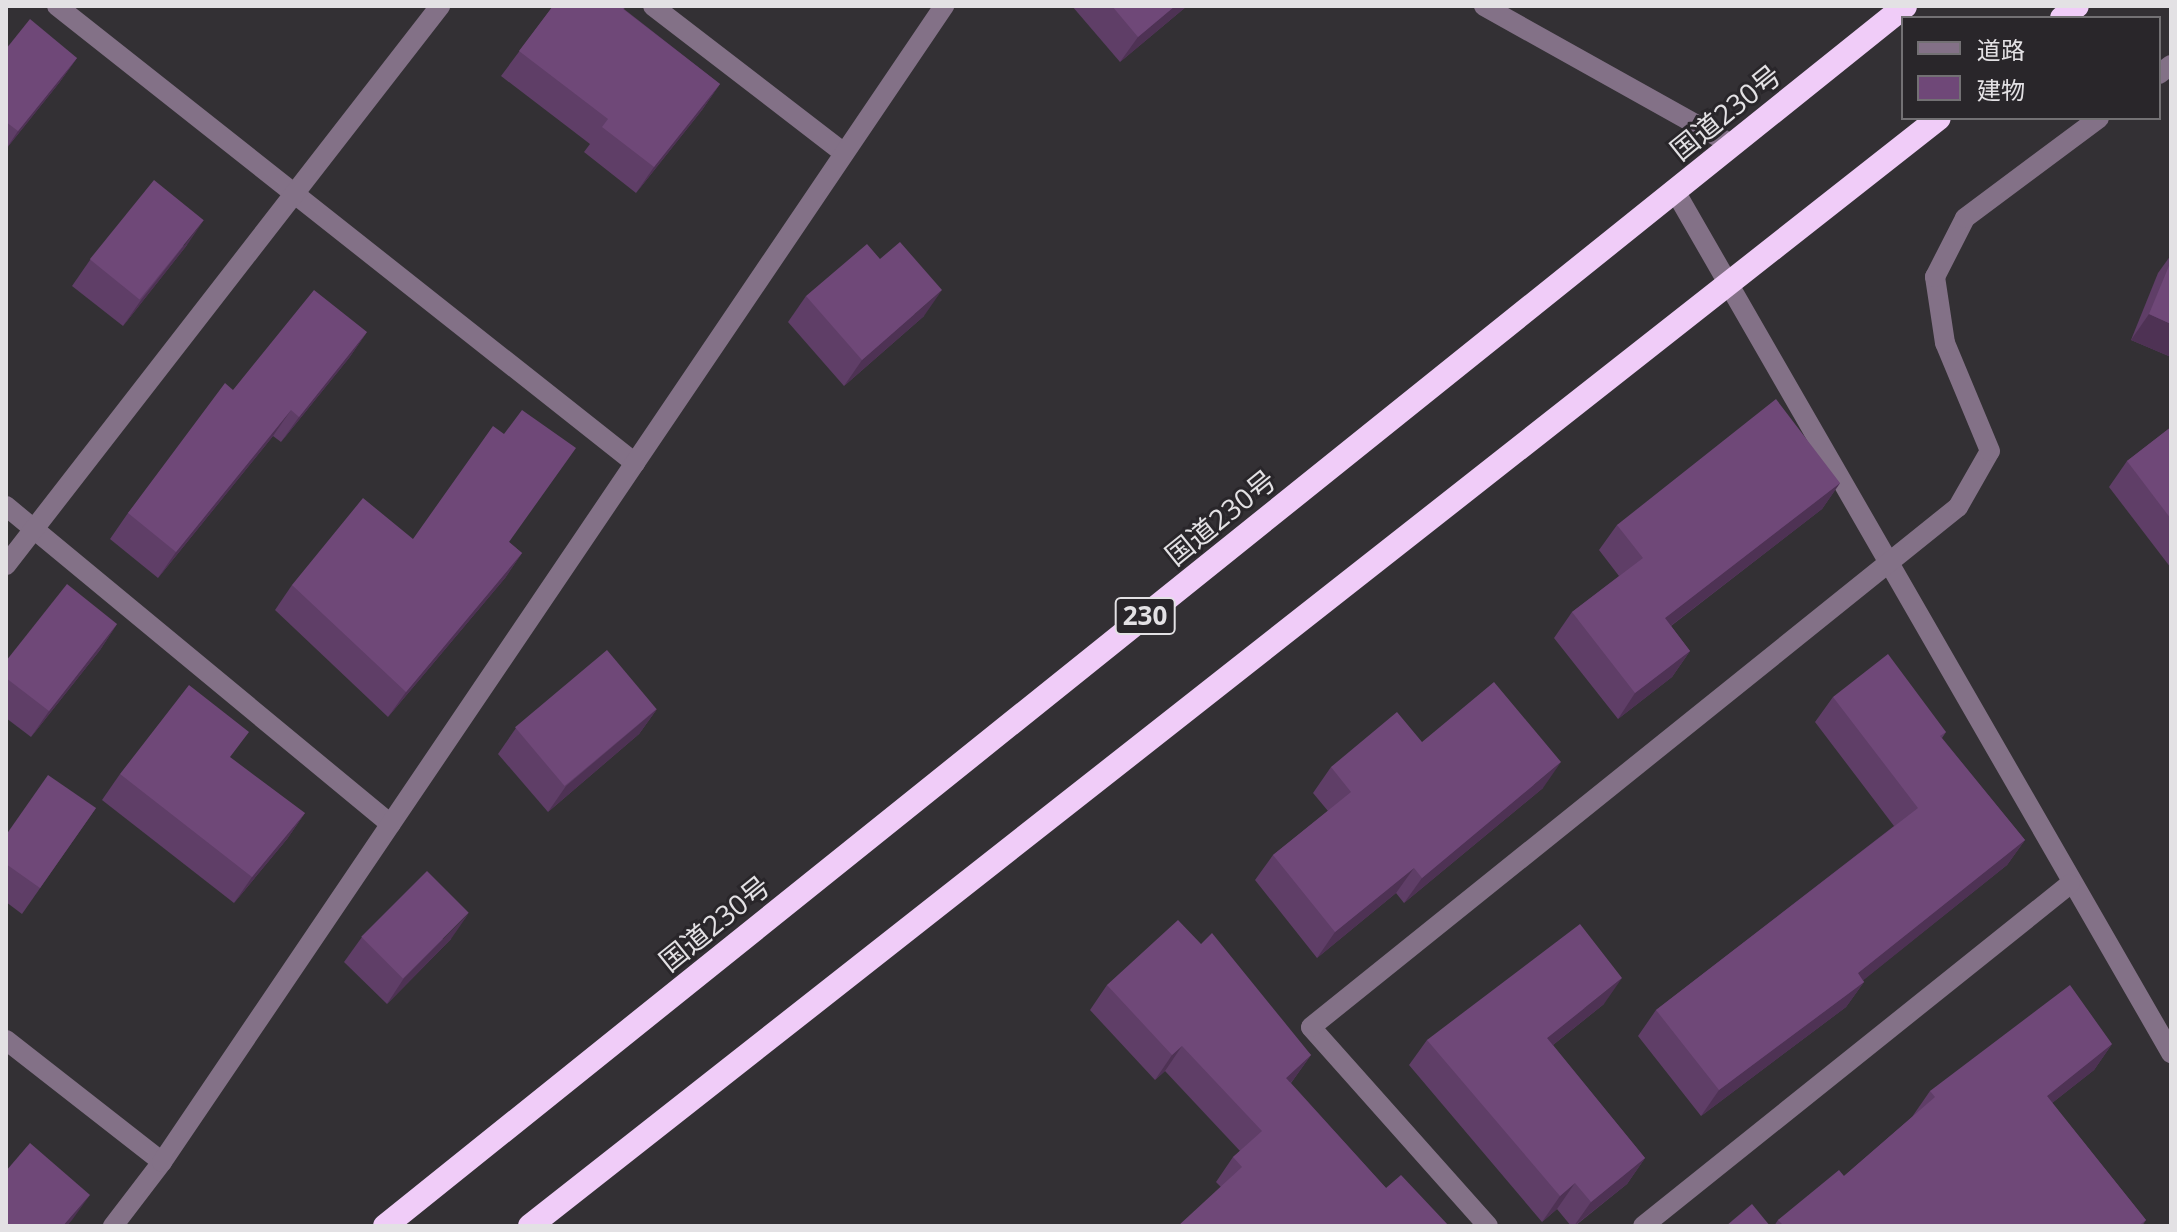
<!DOCTYPE html>
<meta charset="utf-8">
<style>
body{margin:0}
#map{position:relative;width:2177px;height:1232px;overflow:hidden;background:#333034;font-family:"Open Sans","Noto Sans JP",sans-serif}
div>[style]{position:absolute}
.minor>*{height:20px;margin:-10px;padding:0 10px;transform-origin:10px;border-radius:10px;background:#837187}
.highway>*{height:24px;margin:-12px;padding:0 12px;transform-origin:12px;border-radius:12px;background:#f0ccf8}
.wall>*{inset:0;background:#5f3e67}
.shaded-wall>*{inset:0;background:#4e3254}
.building>*{inset:0;background:#6f4878;transform-origin:0 0}
span{translate:-50% -50%;white-space:nowrap;text-align:center;line-height:1.15;-webkit-text-stroke:6px #29262a;paint-order:stroke}
.shield-label span{padding:2px 6px;background:#29262a;border:2px solid;border-radius:6px;-webkit-text-stroke-width:0}
.shield-label{font-size:26px;color:#e3e1e4;font-weight:700}
.street-label{font-size:28px;color:#e3e1e4}
.frame{position:absolute;inset:0;border:8px solid #e3e1e4;pointer-events:none}
.legend{position:absolute;left:1901px;top:16px;width:260px;height:104px;box-sizing:border-box;background:#29262a;border:2px solid #737174;margin:0;padding:10px 14px;list-style:none;font-size:24px;color:#e3e1e4}
.legend li{display:flex;align-items:center;gap:16px;height:40px}
.legend b{width:40px;border:2px solid #737174}
</style>
<div id="map">
<div class="minor">
<div style="left:57px;top:6px;width:737px;rotate:38.33deg"></div>
<div style="left:653px;top:6px;width:241px;rotate:37.6deg"></div>
<div style="left:1484px;top:6px;width:285px;rotate:29.2deg"></div>
<div style="left:2159px;top:74px;width:15px;rotate:-37deg"></div>
<div style="left:1675px;top:191px;width:995px;rotate:60.08deg"></div>
<div style="left:6px;top:506px;width:499px;rotate:39.6deg"></div>
<div style="left:6px;top:565px;width:708px;rotate:-52.17deg"></div>
<div style="left:6px;top:1040px;width:198px;rotate:38deg"></div>
<div style="left:162px;top:1162px;width:81px;rotate:127.4deg"></div>
<div style="left:162px;top:1162px;width:1396px;rotate:-55.92deg"></div>
<div style="left:1488px;top:1226px;width:266px;rotate:-131.7deg"></div>
<div style="left:1311px;top:1027px;width:830px;rotate:-38.79deg"></div>
<div style="left:1958px;top:507px;width:64px;rotate:-60.3deg"></div>
<div style="left:1990px;top:451px;width:117px;rotate:-112.6deg"></div>
<div style="left:1945px;top:343px;width:67px;rotate:-98.6deg"></div>
<div style="left:1935px;top:277px;width:66px;rotate:-63deg"></div>
<div style="left:1965px;top:218px;width:167px;rotate:-36.7deg"></div>
<div style="left:1643px;top:1226px;width:547px;rotate:-38.69deg"></div>
</div>
<div class="highway">
<div style="left:2062px;top:18px;width:19px;rotate:-39deg"></div>
<div style="left:385px;top:1226px;width:1949px;rotate:-38.75deg"></div>
<div style="left:530px;top:1226px;width:1792px;rotate:-38.18deg"></div>
</div>
<div class="wall">
<div style="clip-path:polygon(553px 6px,626px 6px,624px 9px,720px 84px,702px 110px,636px 193px,584px 152px,590px 144px,501px 76px)"></div>
<div style="clip-path:polygon(1072px 6px,1187px 6px,1120px 62px)"></div>
<div style="clip-path:polygon(6px 49px,77px 58px,59px 83px,6px 149px)"></div>
<div style="clip-path:polygon(187px 245px,123px 326px,72px 286px,90px 260px)"></div>
<div style="clip-path:polygon(2171px 255px,2171px 357px,2131px 340px,2158px 273px)"></div>
<div style="clip-path:polygon(806px 296px,924px 316px,844px 386px,788px 322px)"></div>
<div style="clip-path:polygon(367px 332px,349px 358px,281px 442px,273px 436px,158px 578px,110px 539px,128px 513px,233px 390px)"></div>
<div style="clip-path:polygon(2171px 427px,2171px 568px,2109px 487px,2127px 461px)"></div>
<div style="clip-path:polygon(1840px 483px,1822px 509px,1671px 626px,1690px 651px,1672px 677px,1618px 719px,1554px 638px,1572px 612px,1619px 576px,1599px 550px,1617px 525px)"></div>
<div style="clip-path:polygon(509px 542px,522px 553px,505px 578px,388px 717px,275px 610px,292px 585px)"></div>
<div style="clip-path:polygon(117px 624px,100px 650px,31px 737px,6px 718px,6px 661px)"></div>
<div style="clip-path:polygon(1833px 697px,1946px 732px,1942px 738px,2025px 840px,2007px 865px,1863px 980px,1864px 982px,1846px 1007px,1701px 1116px,1638px 1036px,1656px 1010px,1894px 826px,1815px 722px)"></div>
<div style="clip-path:polygon(657px 709px,639px 734px,548px 812px,498px 754px,516px 728px)"></div>
<div style="clip-path:polygon(1422px 742px,1543px 788px,1404px 903px,1396px 893px,1317px 958px,1255px 880px,1273px 855px,1328px 811px,1313px 793px,1331px 767px)"></div>
<div style="clip-path:polygon(120px 774px,305px 813px,287px 839px,234px 903px,102px 800px)"></div>
<div style="clip-path:polygon(96px 808px,22px 914px,6px 902px,6px 835px)"></div>
<div style="clip-path:polygon(362px 937px,451px 939px,387px 1004px,344px 962px)"></div>
<div style="clip-path:polygon(1201px 944px,1311px 1055px,1291px 1083px,1386px 1188px,1449px 1226px,1221px 1187px,1216px 1182px,1233px 1157px,1240px 1151px,1165px 1071px,1155px 1080px,1090px 1010px,1107px 985px)"></div>
<div style="clip-path:polygon(1604px 1004px,1553px 1045px,1645px 1158px,1627px 1184px,1575px 1226px,1571px 1226px,1557px 1209px,1542px 1222px,1409px 1065px,1427px 1040px)"></div>
<div style="clip-path:polygon(2112px 1044px,2094px 1070px,2052px 1103px,2146px 1220px,2142px 1226px,1774px 1226px,1778px 1220px,1844px 1176px,1912px 1117px,1930px 1091px)"></div>
</div>
<div class="shaded-wall">
<div style="clip-path:polygon(1175px 6px,1187px 6px,1120px 62px,1138px 37px)"></div>
<div style="clip-path:polygon(77px 58px,59px 83px,6px 149px,18px 131px)"></div>
<div style="clip-path:polygon(720px 84px,702px 110px,636px 193px,654px 167px)"></div>
<div style="clip-path:polygon(204px 220px,187px 245px,123px 326px,141px 300px)"></div>
<div style="clip-path:polygon(942px 290px,924px 316px,844px 386px,862px 360px)"></div>
<div style="clip-path:polygon(2149px 314px,2171px 324px,2171px 357px,2131px 340px)"></div>
<div style="clip-path:polygon(367px 332px,349px 358px,281px 442px,299px 417px)"></div>
<div style="clip-path:polygon(291px 410px,273px 436px,158px 578px,176px 552px)"></div>
<div style="clip-path:polygon(1840px 483px,1822px 509px,1647px 644px,1665px 618px)"></div>
<div style="clip-path:polygon(522px 553px,505px 578px,388px 717px,406px 692px)"></div>
<div style="clip-path:polygon(117px 624px,100px 650px,31px 737px,49px 711px)"></div>
<div style="clip-path:polygon(1690px 651px,1672px 677px,1618px 719px,1635px 693px)"></div>
<div style="clip-path:polygon(657px 709px,639px 734px,548px 812px,566px 786px)"></div>
<div style="clip-path:polygon(1561px 762px,1543px 788px,1404px 903px,1422px 878px)"></div>
<div style="clip-path:polygon(305px 813px,287px 839px,234px 903px,252px 877px)"></div>
<div style="clip-path:polygon(2025px 840px,2007px 865px,1840px 999px,1858px 973px)"></div>
<div style="clip-path:polygon(1414px 868px,1396px 893px,1317px 958px,1335px 932px)"></div>
<div style="clip-path:polygon(469px 913px,451px 939px,387px 1004px,404px 978px)"></div>
<div style="clip-path:polygon(1622px 978px,1604px 1004px,1529px 1064px,1547px 1038px)"></div>
<div style="clip-path:polygon(1864px 982px,1846px 1007px,1701px 1116px,1719px 1090px)"></div>
<div style="clip-path:polygon(2112px 1044px,2094px 1070px,2029px 1121px,2047px 1096px)"></div>
<div style="clip-path:polygon(1182px 1046px,1165px 1071px,1155px 1080px,1172px 1055px)"></div>
<div style="clip-path:polygon(1311px 1055px,1293px 1080px,1269px 1102px,1286px 1078px)"></div>
<div style="clip-path:polygon(1645px 1158px,1627px 1184px,1574px 1226px,1591px 1202px)"></div>
<div style="clip-path:polygon(1575px 1183px,1557px 1209px,1542px 1222px,1560px 1196px)"></div>
<div style="clip-path:polygon(90px 1195px,72px 1220px,67px 1226px,63px 1226px)"></div>
</div>
<div class="building">
<div style="clip-path:polygon(553px 6px,625px 6px,623px 9px,720px 84px,654px 167px,602px 127px,608px 119px,519px 51px)"></div>
<div style="clip-path:polygon(1112px 6px,1175px 6px,1138px 37px)"></div>
<div style="clip-path:polygon(30px 19px,77px 58px,18px 131px,6px 122px,6px 49px)"></div>
<div style="left:154px;top:180px;width:64px;height:102px;rotate:39deg"></div>
<div style="clip-path:polygon(900px 242px,942px 290px,862px 360px,806px 296px,867px 244px,880px 259px)"></div>
<div style="clip-path:polygon(2171px 261px,2171px 324px,2149px 314px)"></div>
<div style="clip-path:polygon(314px 290px,367px 332px,299px 417px,291px 410px,176px 552px,128px 513px,225px 383px,233px 390px)"></div>
<div style="clip-path:polygon(1776px 399px,1840px 483px,1665px 618px,1690px 651px,1635px 693px,1572px 612px,1643px 558px,1617px 525px)"></div>
<div style="clip-path:polygon(522px 410px,576px 448px,509px 542px,522px 553px,406px 692px,292px 585px,363px 498px,413px 539px,493px 426px,504px 434px)"></div>
<div style="clip-path:polygon(2171px 427px,2171px 519px,2127px 461px)"></div>
<div style="clip-path:polygon(67px 584px,117px 624px,49px 711px,6px 678px,6px 661px)"></div>
<div style="left:607px;top:650px;width:77px;height:120px;rotate:50deg"></div>
<div style="clip-path:polygon(1888px 654px,1946px 732px,1940px 736px,2025px 840px,1858px 973px,1864px 982px,1719px 1090px,1656px 1010px,1918px 808px,1833px 697px)"></div>
<div style="clip-path:polygon(1494px 682px,1561px 762px,1422px 878px,1414px 868px,1335px 932px,1273px 855px,1351px 792px,1331px 767px,1397px 712px,1422px 742px)"></div>
<div style="clip-path:polygon(189px 685px,249px 732px,230px 757px,305px 813px,252px 877px,120px 774px)"></div>
<div style="clip-path:polygon(48px 775px,96px 808px,40px 888px,6px 864px,6px 835px)"></div>
<div style="left:427px;top:871px;width:59px;height:93px;rotate:45deg"></div>
<div style="clip-path:polygon(1178px 920px,1201px 944px,1212px 933px,1311px 1055px,1286px 1078px,1386px 1188px,1401px 1175px,1449px 1226px,1178px 1226px,1242px 1167px,1233px 1157px,1262px 1131px,1182px 1046px,1172px 1055px,1107px 985px)"></div>
<div style="clip-path:polygon(1580px 924px,1622px 978px,1547px 1038px,1645px 1158px,1591px 1202px,1575px 1183px,1560px 1196px,1427px 1040px)"></div>
<div style="clip-path:polygon(2070px 985px,2112px 1044px,2047px 1096px,2146px 1220px,2138px 1226px,1784px 1226px,1778px 1220px,1839px 1170px,1844px 1176px,1935px 1097px,1930px 1091px)"></div>
<div style="clip-path:polygon(30px 1143px,90px 1195px,63px 1226px,6px 1226px,6px 1171px)"></div>
<div style="clip-path:polygon(1752px 1204px,1770px 1226px,1726px 1226px)"></div>
</div>
<div class="shield-label">
<span style="left:1145px;top:616px">230</span>
</div>
<div class="street-label">
<span style="left:1725px;top:112px;rotate:-39deg">国道230号</span>
<span style="left:1220px;top:517px;rotate:-39deg">国道230号</span>
<span style="left:714px;top:923px;rotate:-39deg">国道230号</span>
</div>
<div class="frame"></div>
<ul class="legend">
<li><b style="height:10px;background:#837187"></b>道路</li>
<li><b style="height:22px;background:#6f4878"></b>建物</li>
</ul>
</div>
